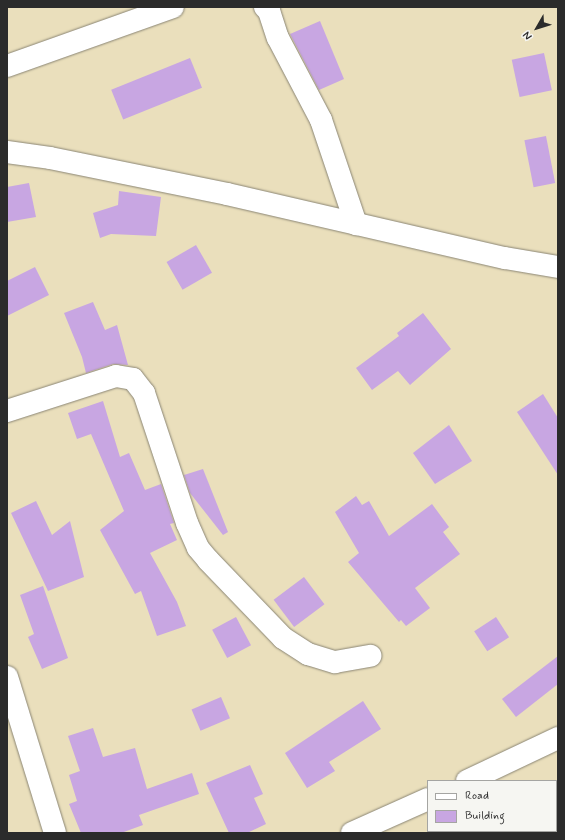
<!DOCTYPE html>
<style>
body{margin:0}
#map{position:relative;width:565px;height:840px;overflow:hidden;background:#eadfbc;font-family:Mynerve,sans-serif}
div>[style]{position:absolute}
.building>*{inset:0;background:#c8a6e2;transform-origin:0 0}
.roads{filter:drop-shadow(0 0 1px #8a8574) drop-shadow(0 0 1px #8a8574)}
.minor>*{height:22px;margin:-11px;padding:0 11px;transform-origin:11px;border-radius:11px;background:#fff}
span{translate:-50% -50%;white-space:nowrap;text-align:center;line-height:1.15;-webkit-text-stroke:4px #f6f6f2;paint-order:stroke}
.frame{position:absolute;inset:0;border:8px solid #2b2b2b;pointer-events:none}
.legend{position:absolute;left:427px;top:780px;width:130px;height:52px;box-sizing:border-box;background:#f6f6f2;border:1px solid #a5a5a2;margin:0;padding:5px 7px;list-style:none;font-size:12px;color:#2b2b2b}
.legend li{display:flex;align-items:center;gap:8px;height:20px}
.legend b{width:20px;border:1px solid #a5a5a2}
.north{position:absolute;left:517px;top:8px;width:40px;height:40px;-webkit-text-stroke:3px #f6f6f2;paint-order:stroke;rotate:231deg;font-size:11px;font-weight:700;line-height:16px;text-align:center;color:#2b2b2b}
.north::after{content:'';display:block;margin:auto;width:14px;height:18px;background:#2b2b2b;clip-path:polygon(50% 0,100% 100%,50% 72%,0 100%)}
</style>
<div id="map">
<div class="building">
<div style="clip-path:polygon(320px 21px,344px 79px,319px 90px,290px 34px)"></div>
<div style="left:544px;top:53px;width:38px;height:33px;rotate:78deg"></div>
<div style="left:190px;top:58px;width:32px;height:85px;rotate:68deg"></div>
<div style="left:546px;top:136px;width:48px;height:22px;rotate:79deg"></div>
<div style="clip-path:polygon(29px 183px,36px 217px,7px 222px,7px 187px)"></div>
<div style="clip-path:polygon(119px 191px,161px 197px,156px 236px,111px 234px,100px 238px,93px 213px,118px 205px)"></div>
<div style="left:196px;top:245px;width:32px;height:34px;rotate:60deg"></div>
<div style="clip-path:polygon(35px 267px,49px 295px,7px 316px,7px 281px)"></div>
<div style="clip-path:polygon(93px 302px,105px 330px,117px 325px,128px 365px,113px 364px,86px 373px,82px 357px,64px 313px)"></div>
<div style="clip-path:polygon(423px 313px,451px 349px,410px 385px,398px 371px,372px 390px,356px 368px,399px 336px,397px 333px)"></div>
<div style="clip-path:polygon(543px 394px,558px 418px,558px 475px,517px 412px)"></div>
<div style="clip-path:polygon(103px 401px,120px 457px,129px 453px,145px 490px,161px 484px,174px 523px,170px 524px,177px 540px,150px 553px,177px 602px,186px 626px,157px 636px,141px 591px,135px 594px,100px 530px,124px 511px,91px 434px,77px 439px,68px 413px)"></div>
<div style="clip-path:polygon(449px 425px,472px 461px,435px 484px,413px 453px)"></div>
<div style="clip-path:polygon(203px 469px,228px 532px,223px 535px,190px 493px,184px 475px)"></div>
<div style="clip-path:polygon(356px 496px,362px 505px,369px 501px,389px 536px,432px 504px,449px 527px,443px 532px,460px 554px,415px 588px,430px 608px,406px 626px,401px 620px,399px 622px,348px 562px,359px 553px,335px 512px)"></div>
<div style="clip-path:polygon(36px 501px,52px 535px,70px 521px,84px 577px,48px 591px,11px 513px)"></div>
<div style="left:304px;top:577px;width:34px;height:38px;rotate:53deg"></div>
<div style="clip-path:polygon(43px 586px,68px 658px,42px 669px,28px 637px,34px 634px,20px 595px)"></div>
<div style="left:236px;top:617px;width:32px;height:27px;rotate:62deg"></div>
<div style="left:496px;top:617px;width:24px;height:26px;rotate:57deg"></div>
<div style="clip-path:polygon(558px 656px,558px 684px,516px 717px,502px 699px)"></div>
<div style="left:221px;top:697px;width:23px;height:32px;rotate:67deg"></div>
<div style="clip-path:polygon(363px 701px,381px 729px,329px 762px,335px 771px,307px 788px,285px 753px)"></div>
<div style="clip-path:polygon(93px 728px,103px 757px,135px 748px,147px 789px,192px 773px,199px 794px,139px 815px,143px 825px,121px 833px,81px 833px,69px 804px,77px 801px,69px 775px,80px 771px,68px 736px)"></div>
<div style="clip-path:polygon(250px 765px,263px 794px,254px 798px,266px 824px,247px 833px,229px 833px,206px 783px)"></div>
</div>
<div class="roads">
<div class="minor">
<div style="left:265px;top:7px;width:6px;rotate:45deg"></div>
<div style="left:269px;top:11px;width:28px;rotate:72deg"></div>
<div style="left:278px;top:38px;width:93px;rotate:62.3deg"></div>
<div style="left:321px;top:120px;width:110px;rotate:71.4deg"></div>
<div style="left:7px;top:66px;width:176px;rotate:-19.6deg"></div>
<div style="left:7px;top:152px;width:43px;rotate:7.9deg"></div>
<div style="left:50px;top:158px;width:181px;rotate:11.5deg"></div>
<div style="left:227px;top:194px;width:285px;rotate:13deg"></div>
<div style="left:505px;top:258px;width:54px;rotate:9.6deg"></div>
<div style="left:7px;top:411px;width:114px;rotate:-17.8deg"></div>
<div style="left:116px;top:376px;width:17px;rotate:10deg"></div>
<div style="left:133px;top:379px;width:18px;rotate:52deg"></div>
<div style="left:144px;top:393px;width:137px;rotate:71.7deg"></div>
<div style="left:187px;top:523px;width:27px;rotate:66deg"></div>
<div style="left:198px;top:548px;width:16px;rotate:50deg"></div>
<div style="left:208px;top:560px;width:108px;rotate:46.1deg"></div>
<div style="left:283px;top:638px;width:30px;rotate:33deg"></div>
<div style="left:308px;top:654px;width:28px;rotate:17deg"></div>
<div style="left:335px;top:662px;width:36px;rotate:-10deg"></div>
<div style="left:7px;top:677px;width:163px;rotate:72.9deg"></div>
<div style="left:467px;top:781px;width:101px;rotate:-25.3deg"></div>
<div style="left:352px;top:833px;width:83px;rotate:-24.1deg"></div>
</div>
</div>
<div class="frame"></div>
<ul class="legend">
<li><b style="height:5px;background:#fff"></b>Road</li>
<li><b style="height:11px;background:#c8a6e2"></b>Building</li>
</ul>
<div class="north">N</div>
</div>
